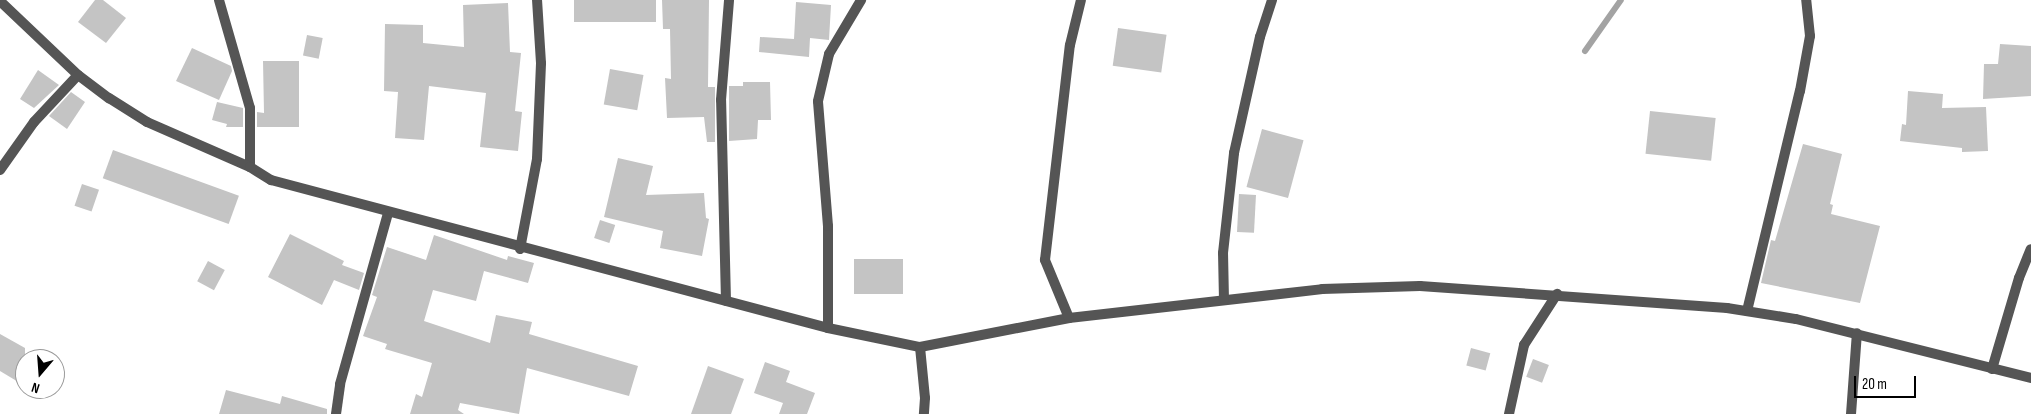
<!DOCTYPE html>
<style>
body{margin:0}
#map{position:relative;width:2031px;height:414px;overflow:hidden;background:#fff;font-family:"Sofia Sans Condensed",sans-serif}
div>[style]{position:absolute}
.stream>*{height:6px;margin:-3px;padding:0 3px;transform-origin:3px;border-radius:3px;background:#a3a3a3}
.building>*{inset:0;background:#c4c4c4;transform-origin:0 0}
.street>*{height:10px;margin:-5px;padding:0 5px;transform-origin:5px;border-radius:5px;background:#555}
span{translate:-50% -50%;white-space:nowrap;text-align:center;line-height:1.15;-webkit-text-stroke:4.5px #fff;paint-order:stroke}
.north{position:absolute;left:15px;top:349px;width:50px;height:50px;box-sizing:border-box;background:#fff;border:1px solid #999;border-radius:50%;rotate:198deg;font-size:14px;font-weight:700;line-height:20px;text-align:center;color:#000}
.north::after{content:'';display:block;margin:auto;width:18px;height:22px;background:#000;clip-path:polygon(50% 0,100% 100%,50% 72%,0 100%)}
.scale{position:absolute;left:1854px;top:376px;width:62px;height:22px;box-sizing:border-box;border:2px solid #000;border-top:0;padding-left:6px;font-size:15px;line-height:18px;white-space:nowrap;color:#000;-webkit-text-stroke:4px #fff;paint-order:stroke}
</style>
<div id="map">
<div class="stream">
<div style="left:1585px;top:51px;width:62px;rotate:-54.8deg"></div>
</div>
<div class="building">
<div style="clip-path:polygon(95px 0,103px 0,126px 18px,106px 43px,78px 22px)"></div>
<div style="left:574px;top:0;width:82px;height:22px"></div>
<div style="clip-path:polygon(662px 0,709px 0,708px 87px,715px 87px,715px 142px,707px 142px,704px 117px,667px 118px,665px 78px,671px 79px,670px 29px,663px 29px)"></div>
<div style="clip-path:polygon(796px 2px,831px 5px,829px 40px,810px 38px,809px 57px,759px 52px,760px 37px,794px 39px)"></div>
<div style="clip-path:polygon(508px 3px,510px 52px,521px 53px,515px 111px,522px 112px,518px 151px,480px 147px,486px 93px,429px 86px,424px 140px,395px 138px,398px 92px,384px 91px,385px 24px,423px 25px,423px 43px,464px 47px,463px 5px)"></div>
<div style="left:1118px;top:28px;width:49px;height:38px;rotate:8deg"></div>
<div style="left:307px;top:35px;width:16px;height:21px;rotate:11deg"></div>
<div style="clip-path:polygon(2000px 44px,2031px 46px,2031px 96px,1983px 99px,1984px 64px,1998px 64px)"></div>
<div style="clip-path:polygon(192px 48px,231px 66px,232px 71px,219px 100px,176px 81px)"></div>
<div style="clip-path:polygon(263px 61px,299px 61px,299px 127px,257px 127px,257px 112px,264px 113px)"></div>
<div style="left:610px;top:69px;width:34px;height:36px;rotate:10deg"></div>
<div style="clip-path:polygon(38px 70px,59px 85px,34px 108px,20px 99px)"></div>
<div style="clip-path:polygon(743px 82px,770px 82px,771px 120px,758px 120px,757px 139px,729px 141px,729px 86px,743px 86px)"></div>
<div style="clip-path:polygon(1908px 91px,1943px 94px,1942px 108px,1986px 107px,1988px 151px,1962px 152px,1962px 148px,1900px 141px,1902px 124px,1906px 125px)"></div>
<div style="clip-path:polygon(71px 92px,85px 102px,67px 129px,49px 116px)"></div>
<div style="clip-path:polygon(217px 102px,243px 108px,243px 127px,226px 127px,227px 124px,212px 120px)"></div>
<div style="left:1650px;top:111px;width:66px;height:43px;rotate:6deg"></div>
<div style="left:1262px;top:129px;width:43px;height:60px;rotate:15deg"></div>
<div style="clip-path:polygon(1803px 144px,1842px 154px,1830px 204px,1833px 205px,1831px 214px,1880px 226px,1860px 303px,1761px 283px,1771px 240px,1775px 241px)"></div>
<div style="left:113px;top:150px;width:134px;height:30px;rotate:20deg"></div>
<div style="clip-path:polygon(618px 158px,653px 166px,646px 195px,704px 193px,706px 218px,709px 219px,702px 256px,660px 248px,663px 231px,604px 217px)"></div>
<div style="left:82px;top:184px;width:18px;height:23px;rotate:19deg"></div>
<div style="left:1239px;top:194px;width:17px;height:38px;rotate:3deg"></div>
<div style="left:600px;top:220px;width:16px;height:19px;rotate:18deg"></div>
<div style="clip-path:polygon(290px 234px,344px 261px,342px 265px,364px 273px,359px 290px,334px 280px,322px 305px,268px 277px)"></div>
<div style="clip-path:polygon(434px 235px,507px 260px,508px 256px,534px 263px,528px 283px,484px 271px,476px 301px,433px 290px,424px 321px,490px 343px,496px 315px,532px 322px,529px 334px,638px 366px,629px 396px,527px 368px,519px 414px,460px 403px,458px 410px,464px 414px,410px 414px,416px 394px,422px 397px,432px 363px,385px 349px,387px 344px,363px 336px,377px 297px,372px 295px,387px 247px,426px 260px)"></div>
<div style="left:854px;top:259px;width:49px;height:35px"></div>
<div style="left:208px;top:261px;width:19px;height:23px;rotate:28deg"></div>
<div style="clip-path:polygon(0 334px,25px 348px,25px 386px,0 371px)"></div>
<div style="left:1471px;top:348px;width:20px;height:18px;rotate:15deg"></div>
<div style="left:1533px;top:359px;width:17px;height:19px;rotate:21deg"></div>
<div style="clip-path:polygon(765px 362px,790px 371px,786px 382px,815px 393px,807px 414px,779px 414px,783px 403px,754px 393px)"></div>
<div style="clip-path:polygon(708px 366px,744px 379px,731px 414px,691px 414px)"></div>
<div style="clip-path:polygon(226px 390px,280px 404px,282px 396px,327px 409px,327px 414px,219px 414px)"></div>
</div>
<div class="street">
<div style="left:219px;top:0;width:112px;rotate:74deg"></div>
<div style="left:250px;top:108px;width:59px;rotate:90deg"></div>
<div style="left:0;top:1px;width:108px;rotate:43.5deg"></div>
<div style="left:78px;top:75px;width:39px;rotate:37deg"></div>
<div style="left:109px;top:98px;width:45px;rotate:32.3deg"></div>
<div style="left:147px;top:122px;width:112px;rotate:23.6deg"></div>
<div style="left:250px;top:167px;width:25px;rotate:32deg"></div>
<div style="left:271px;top:180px;width:576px;rotate:14.88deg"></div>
<div style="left:828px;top:328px;width:94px;rotate:11.7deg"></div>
<div style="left:920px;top:347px;width:152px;rotate:-11deg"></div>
<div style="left:1069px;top:318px;width:255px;rotate:-6.5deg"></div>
<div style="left:1322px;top:289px;width:98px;rotate:-1.8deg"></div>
<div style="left:1420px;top:286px;width:308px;rotate:4.1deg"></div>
<div style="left:1727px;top:308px;width:70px;rotate:9.1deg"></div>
<div style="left:1796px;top:319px;width:242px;rotate:14.1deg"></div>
<div style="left:0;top:170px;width:59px;rotate:-54.7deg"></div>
<div style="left:34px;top:122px;width:64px;rotate:-46.9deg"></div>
<div style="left:520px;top:249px;width:92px;rotate:-79.3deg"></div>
<div style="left:537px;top:159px;width:96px;rotate:-87.6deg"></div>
<div style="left:541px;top:63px;width:63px;rotate:-93.6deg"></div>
<div style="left:1224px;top:300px;width:47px;rotate:-91.2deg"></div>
<div style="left:1223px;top:253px;width:101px;rotate:-83.7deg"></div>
<div style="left:1234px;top:153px;width:119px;rotate:-77.4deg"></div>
<div style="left:1260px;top:37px;width:39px;rotate:-72deg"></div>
<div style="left:726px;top:301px;width:201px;rotate:-91.4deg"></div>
<div style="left:721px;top:100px;width:100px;rotate:-85.4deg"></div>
<div style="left:1747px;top:311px;width:226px;rotate:-76.5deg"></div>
<div style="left:1800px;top:91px;width:56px;rotate:-79.7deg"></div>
<div style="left:1810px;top:36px;width:36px;rotate:-96deg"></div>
<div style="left:1069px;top:318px;width:63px;rotate:-112.5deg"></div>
<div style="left:1045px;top:260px;width:216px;rotate:-83.4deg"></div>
<div style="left:1070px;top:45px;width:46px;rotate:-76.3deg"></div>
<div style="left:828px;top:328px;width:102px;rotate:-90deg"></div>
<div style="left:828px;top:226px;width:125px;rotate:-94.6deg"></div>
<div style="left:818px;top:101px;width:48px;rotate:-76.8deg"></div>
<div style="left:829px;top:54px;width:63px;rotate:-59.3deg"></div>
<div style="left:920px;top:347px;width:51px;rotate:84.4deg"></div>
<div style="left:925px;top:398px;width:16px;rotate:94deg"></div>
<div style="left:1992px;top:369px;width:95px;rotate:-73.5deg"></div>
<div style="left:2019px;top:278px;width:31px;rotate:-68deg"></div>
<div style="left:336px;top:414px;width:30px;rotate:-82deg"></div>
<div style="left:340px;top:384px;width:178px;rotate:-74.3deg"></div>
<div style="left:1509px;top:414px;width:71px;rotate:-77.7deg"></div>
<div style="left:1524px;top:345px;width:61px;rotate:-57.1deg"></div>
<div style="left:1851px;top:414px;width:81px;rotate:-85.8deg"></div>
</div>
<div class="north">N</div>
<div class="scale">20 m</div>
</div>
